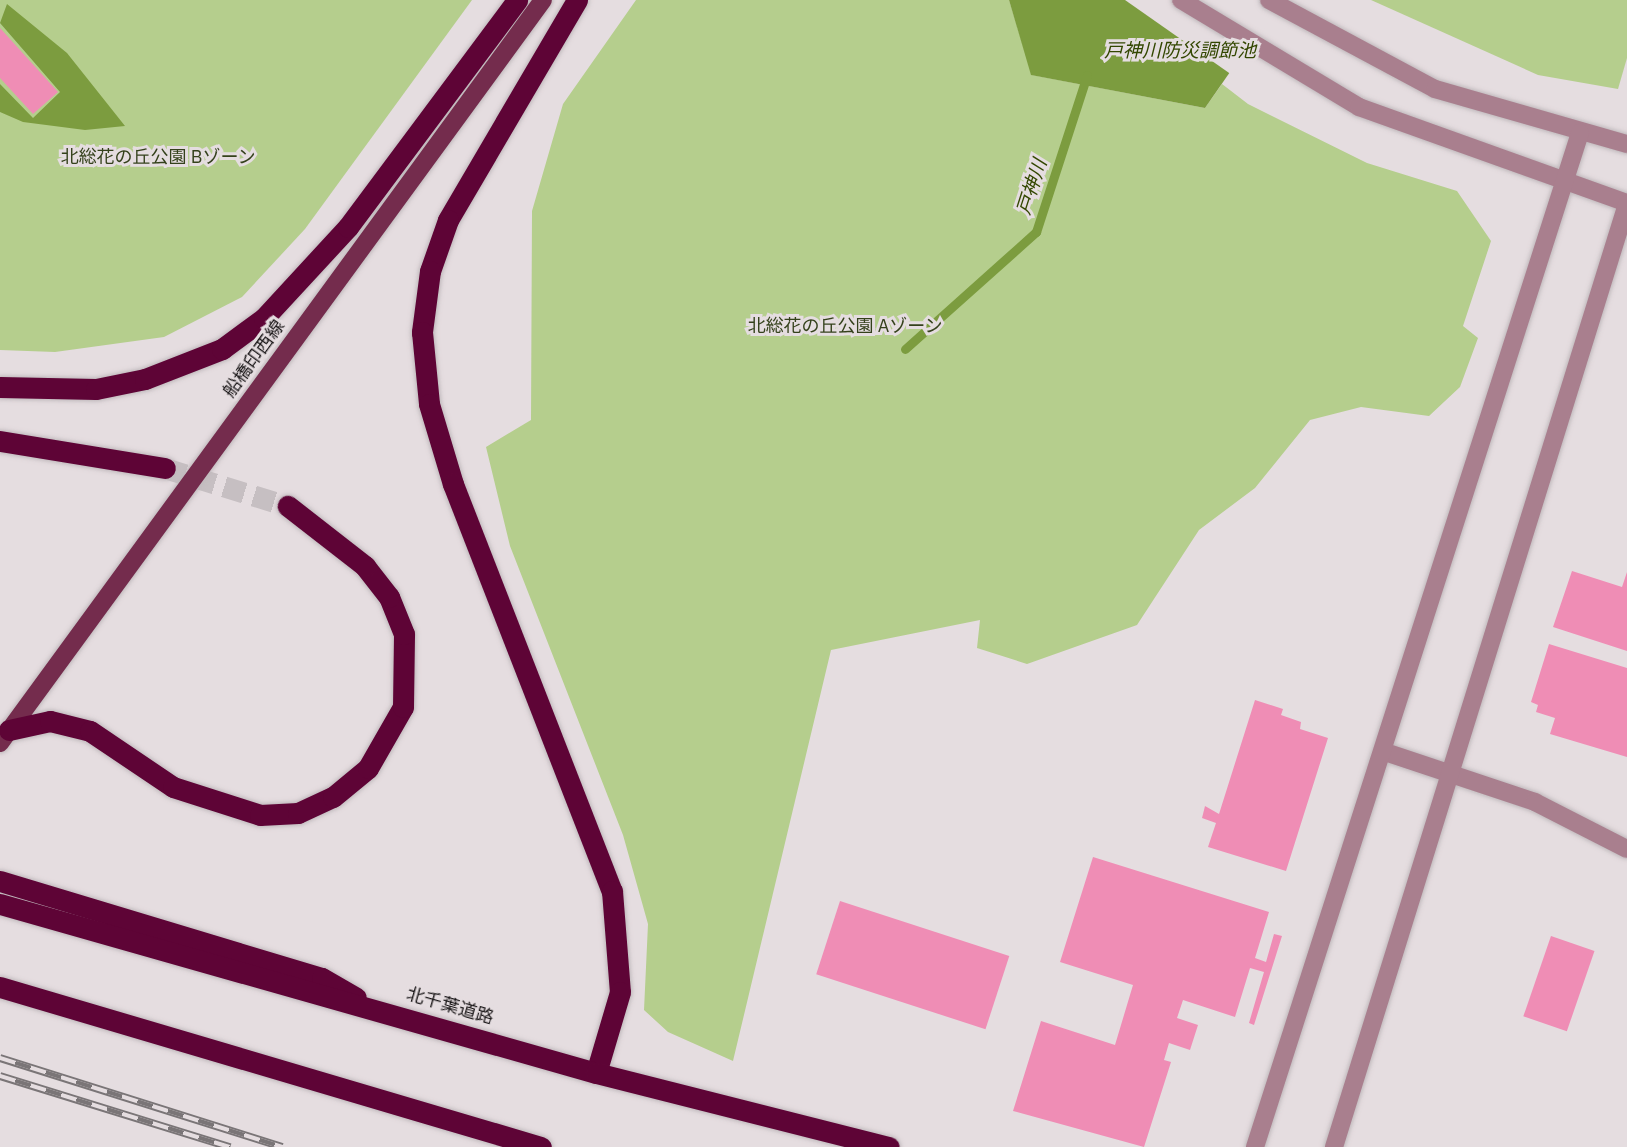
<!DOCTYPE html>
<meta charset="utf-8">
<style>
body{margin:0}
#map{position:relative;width:1627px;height:1147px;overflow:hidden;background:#e5dde0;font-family:"IBM Plex Sans","Noto Sans JP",sans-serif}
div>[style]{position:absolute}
.green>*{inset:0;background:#b5ce8d}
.water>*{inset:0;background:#7c9c3f}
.pier>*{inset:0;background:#e5dde0}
.stream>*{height:9px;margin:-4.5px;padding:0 4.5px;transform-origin:4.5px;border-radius:4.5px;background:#7c9c3f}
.building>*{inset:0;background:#ef8db5;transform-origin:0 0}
.highway-tunnel>*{height:21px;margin-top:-10.5px;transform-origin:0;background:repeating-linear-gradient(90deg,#c6bfc2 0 21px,transparent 0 31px)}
.roads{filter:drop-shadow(0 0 2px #c0b9bc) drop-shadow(0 0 2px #c0b9bc)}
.minor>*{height:18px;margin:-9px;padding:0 9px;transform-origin:9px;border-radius:9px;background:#a97f8e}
.major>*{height:18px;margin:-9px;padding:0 9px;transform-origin:9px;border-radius:9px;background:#742c4d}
.highway>*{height:21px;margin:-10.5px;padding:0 10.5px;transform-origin:10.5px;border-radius:10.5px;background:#5e0436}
.rail>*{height:8px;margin-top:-4px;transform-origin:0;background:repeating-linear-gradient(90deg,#e5dde0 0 16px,#7a7577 0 32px);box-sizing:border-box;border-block:2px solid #7a7577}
span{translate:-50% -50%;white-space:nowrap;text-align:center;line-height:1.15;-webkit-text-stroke:6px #e5dde0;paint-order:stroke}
.park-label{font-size:18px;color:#34411b}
.street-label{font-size:18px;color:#191617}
.water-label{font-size:19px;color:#334700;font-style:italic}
</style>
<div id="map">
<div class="green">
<div style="clip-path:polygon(0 0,472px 0,305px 229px,242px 297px,164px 337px,55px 352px,0 350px)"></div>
<div style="clip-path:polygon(636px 0,1009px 0,1032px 75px,1205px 108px,1222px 84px,1248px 104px,1367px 163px,1457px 191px,1491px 241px,1463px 326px,1478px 338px,1460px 387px,1429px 416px,1361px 407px,1310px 420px,1255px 488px,1199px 530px,1137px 625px,1027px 664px,977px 648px,980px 620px,831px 650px,733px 1061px,668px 1032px,644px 1010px,648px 924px,623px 835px,510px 546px,486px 447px,531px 420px,532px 211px,563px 104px)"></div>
<div style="clip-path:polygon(1371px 0,1627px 0,1627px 58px,1618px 89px,1538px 75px)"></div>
</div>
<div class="water">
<div style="clip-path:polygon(1009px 0,1280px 0,1205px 108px,1031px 75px)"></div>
<div style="clip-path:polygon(7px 4px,67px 53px,125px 126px,85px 130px,23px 122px,0 112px,0 84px,33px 118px,60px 92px,0 23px)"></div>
</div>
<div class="pier">
<div style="clip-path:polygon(1125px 0,1284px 0,1232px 75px)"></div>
</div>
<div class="stream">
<div style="left:905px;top:349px;width:176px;rotate:-41.8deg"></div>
<div style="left:1036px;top:232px;width:165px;rotate:-72deg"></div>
</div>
<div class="building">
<div style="clip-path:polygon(0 28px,58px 92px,33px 114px,0 78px)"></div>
<div style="clip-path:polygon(1572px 571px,1622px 587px,1627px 572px,1627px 651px,1553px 627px)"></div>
<div style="clip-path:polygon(1549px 644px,1627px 668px,1627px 757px,1550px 734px,1555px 718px,1536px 712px,1538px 705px,1531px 702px)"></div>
<div style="clip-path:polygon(1255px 700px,1283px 709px,1281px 715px,1301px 722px,1300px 729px,1328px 738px,1286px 871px,1208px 847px,1216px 823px,1202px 818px,1205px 806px,1219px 814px)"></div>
<div style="clip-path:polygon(1093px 857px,1269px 912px,1255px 958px,1266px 962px,1274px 934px,1282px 936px,1254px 1025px,1249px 1023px,1264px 972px,1250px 968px,1235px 1017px,1183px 1000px,1177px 1018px,1198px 1025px,1190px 1050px,1169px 1043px,1164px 1060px,1171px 1062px,1144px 1147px,1013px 1111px,1041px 1021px,1115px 1045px,1133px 985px,1060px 962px)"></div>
<div style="left:840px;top:901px;width:178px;height:77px;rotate:18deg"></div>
<div style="left:1551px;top:936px;width:46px;height:85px;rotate:19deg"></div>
</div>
<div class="highway-tunnel">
<div style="left:165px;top:468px;width:129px;rotate:17.2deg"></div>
</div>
<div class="roads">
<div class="minor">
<div style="left:1181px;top:0;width:208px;rotate:31deg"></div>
<div style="left:1359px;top:107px;width:285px;rotate:19.7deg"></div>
<div style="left:1269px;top:0;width:188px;rotate:28.2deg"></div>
<div style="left:1435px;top:89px;width:200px;rotate:16deg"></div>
<div style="left:1385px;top:752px;width:158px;rotate:18.4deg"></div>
<div style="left:1535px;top:802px;width:103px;rotate:27.1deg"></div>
<div style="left:1255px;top:1147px;width:1065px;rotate:-72.23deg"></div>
<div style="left:1334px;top:1147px;width:987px;rotate:-72.74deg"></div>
</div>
<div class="major">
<div style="left:0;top:743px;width:920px;rotate:-53.84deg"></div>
</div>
<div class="highway">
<div style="left:577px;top:0;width:255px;rotate:120.4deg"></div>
<div style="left:448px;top:220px;width:54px;rotate:109.4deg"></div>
<div style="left:430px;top:271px;width:62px;rotate:97.5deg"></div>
<div style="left:422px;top:332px;width:72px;rotate:84.4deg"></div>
<div style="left:429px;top:404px;width:84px;rotate:73.3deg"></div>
<div style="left:453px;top:484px;width:437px;rotate:68.7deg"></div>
<div style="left:612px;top:891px;width:101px;rotate:85.5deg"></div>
<div style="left:620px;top:992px;width:84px;rotate:106.5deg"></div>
<div style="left:0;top:387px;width:96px;rotate:1.2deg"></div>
<div style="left:96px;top:389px;width:50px;rotate:-11.5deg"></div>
<div style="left:145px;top:379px;width:83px;rotate:-21.3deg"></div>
<div style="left:222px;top:349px;width:52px;rotate:-36.4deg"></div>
<div style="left:264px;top:318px;width:124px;rotate:-47.3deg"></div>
<div style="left:348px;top:227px;width:283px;rotate:-53.3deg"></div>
<div style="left:0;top:441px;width:167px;rotate:9.3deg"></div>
<div style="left:9px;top:730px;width:42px;rotate:-12.4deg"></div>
<div style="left:50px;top:721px;width:41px;rotate:14deg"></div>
<div style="left:90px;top:731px;width:100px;rotate:34deg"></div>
<div style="left:173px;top:787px;width:91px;rotate:17.8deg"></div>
<div style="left:260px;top:815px;width:38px;rotate:-3deg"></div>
<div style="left:298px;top:813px;width:38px;rotate:-25deg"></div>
<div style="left:333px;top:797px;width:45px;rotate:-39.6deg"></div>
<div style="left:368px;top:768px;width:70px;rotate:-60.2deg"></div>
<div style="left:403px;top:707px;width:73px;rotate:-89.2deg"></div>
<div style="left:404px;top:634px;width:40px;rotate:-112deg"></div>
<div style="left:389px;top:597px;width:39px;rotate:-128deg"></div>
<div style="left:365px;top:566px;width:98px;rotate:-142.1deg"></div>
<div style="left:0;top:881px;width:336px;rotate:16.8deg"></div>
<div style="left:322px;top:978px;width:39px;rotate:30deg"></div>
<div style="left:0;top:904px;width:619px;rotate:15.83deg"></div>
<div style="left:596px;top:1073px;width:302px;rotate:14.2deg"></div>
<div style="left:0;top:987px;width:564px;rotate:16.48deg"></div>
</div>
</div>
<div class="rail">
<div style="left:0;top:1058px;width:296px;rotate:17.5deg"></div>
<div style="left:0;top:1076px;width:241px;rotate:17.2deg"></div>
</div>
<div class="park-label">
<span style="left:158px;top:157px">北総花の丘公園 Bゾーン</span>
<span style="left:845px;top:326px">北総花の丘公園 Aゾーン</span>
</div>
<div class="street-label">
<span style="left:254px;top:359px;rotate:-54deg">船橋印西線</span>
<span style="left:450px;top:1006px;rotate:16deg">北千葉道路</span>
</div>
<div class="water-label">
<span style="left:1180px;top:51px">戸神川防災調節池</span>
<span style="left:1032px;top:187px;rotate:-72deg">戸神川</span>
</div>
</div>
